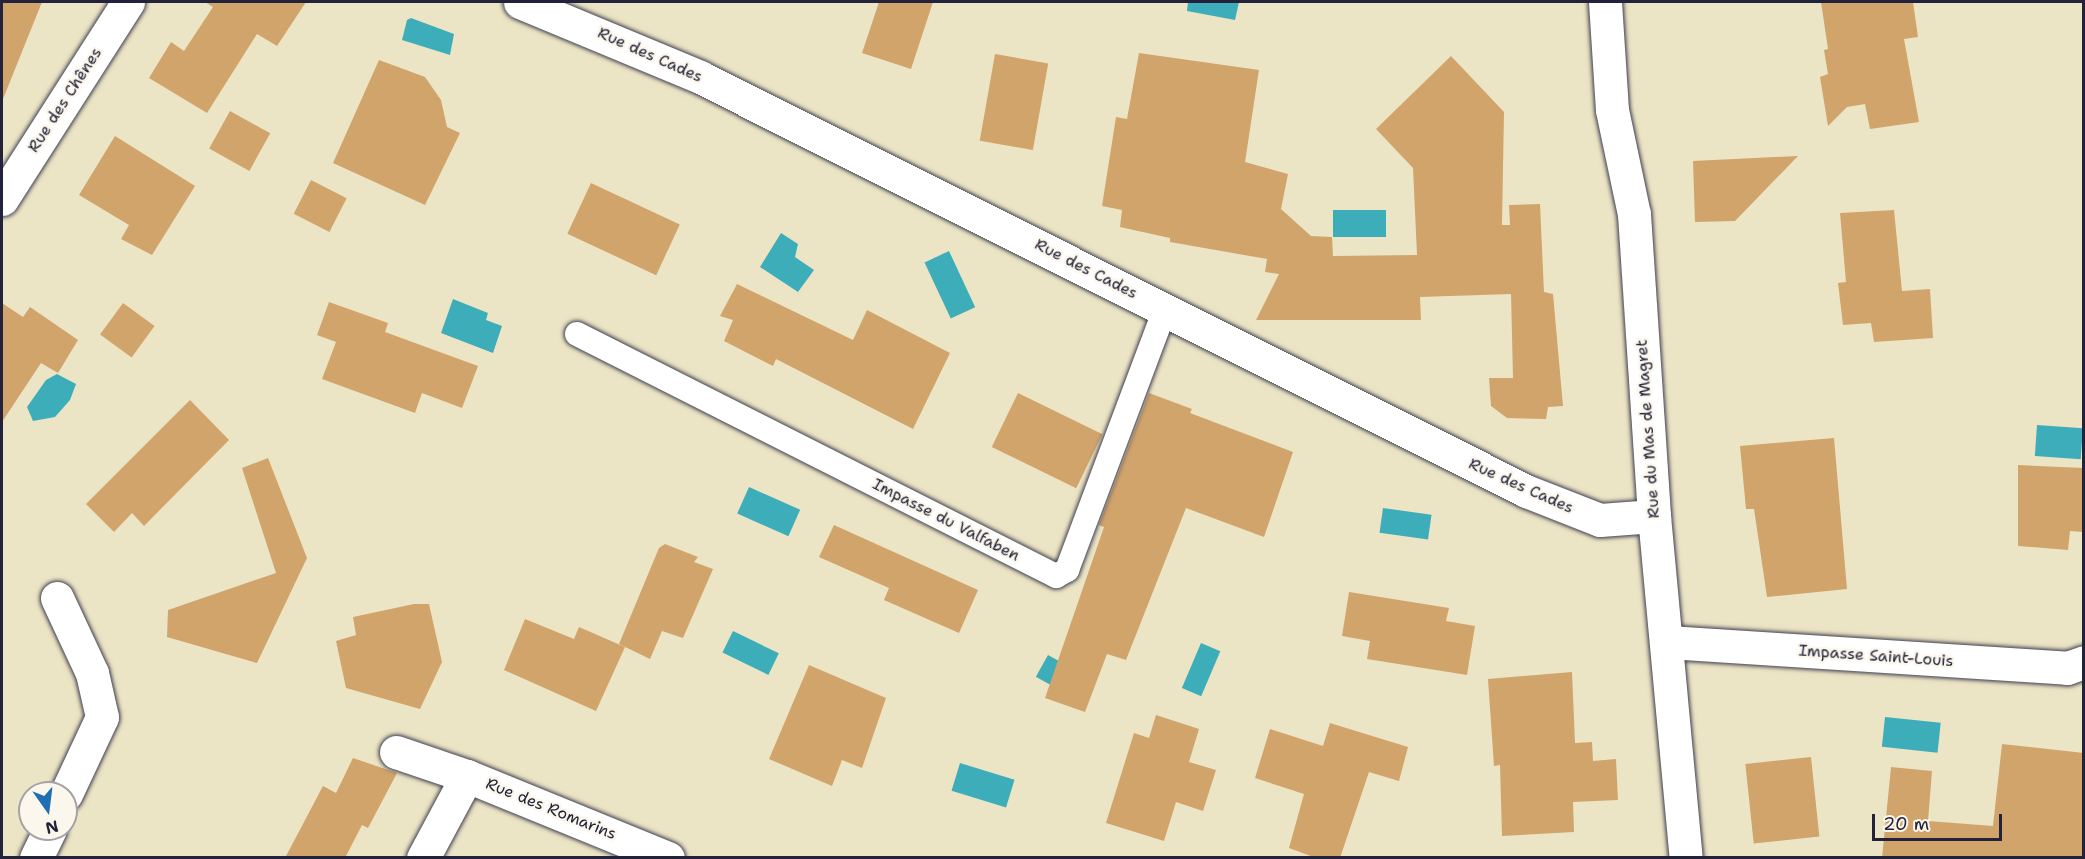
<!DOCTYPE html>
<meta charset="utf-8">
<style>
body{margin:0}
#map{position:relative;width:2085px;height:859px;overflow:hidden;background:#ece5c5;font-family:"Shantell Sans",sans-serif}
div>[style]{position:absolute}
.water>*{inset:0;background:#3eadba;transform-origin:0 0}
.building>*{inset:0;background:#d1a46c;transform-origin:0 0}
.roads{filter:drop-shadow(0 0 2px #403f50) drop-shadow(0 0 2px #403f50)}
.service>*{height:24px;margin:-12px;padding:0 12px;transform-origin:12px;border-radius:12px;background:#fff}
.minor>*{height:33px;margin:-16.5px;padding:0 16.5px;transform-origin:16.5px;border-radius:16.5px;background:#fff}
span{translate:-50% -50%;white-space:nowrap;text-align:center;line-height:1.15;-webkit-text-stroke:5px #fbf7ec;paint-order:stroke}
.street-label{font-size:16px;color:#22223b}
.frame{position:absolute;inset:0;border:3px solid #22223b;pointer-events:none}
.north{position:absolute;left:18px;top:781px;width:60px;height:60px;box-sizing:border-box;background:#fbf7ec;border:2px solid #a4a2a5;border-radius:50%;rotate:166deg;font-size:16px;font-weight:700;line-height:24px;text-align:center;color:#22223b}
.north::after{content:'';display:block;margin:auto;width:21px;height:27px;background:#1f6fb2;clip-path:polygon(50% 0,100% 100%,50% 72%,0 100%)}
.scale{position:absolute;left:1872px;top:814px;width:130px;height:27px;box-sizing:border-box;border:3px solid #22223b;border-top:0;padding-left:8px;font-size:18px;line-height:21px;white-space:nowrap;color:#22223b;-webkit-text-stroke:4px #fbf7ec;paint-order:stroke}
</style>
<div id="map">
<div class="water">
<div style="clip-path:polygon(1188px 2px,1239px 2px,1235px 20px,1187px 11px)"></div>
<div style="clip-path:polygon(411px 18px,454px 34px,450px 55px,402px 40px,407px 20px)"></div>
<div style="left:1333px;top:210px;width:53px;height:27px"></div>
<div style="clip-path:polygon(781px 233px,798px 244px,795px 257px,814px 270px,798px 292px,760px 267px)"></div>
<div style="left:949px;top:251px;width:62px;height:27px;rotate:65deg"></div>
<div style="clip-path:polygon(453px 299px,488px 313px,486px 320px,502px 326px,493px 353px,441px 333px)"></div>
<div style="clip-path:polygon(57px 374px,76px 384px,70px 400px,55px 417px,33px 421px,27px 407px,46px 380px)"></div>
<div style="left:2037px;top:425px;width:46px;height:31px;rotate:4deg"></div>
<div style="left:749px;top:487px;width:56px;height:29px;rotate:24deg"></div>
<div style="left:1383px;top:508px;width:49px;height:25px;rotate:8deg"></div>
<div style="left:733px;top:631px;width:51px;height:24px;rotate:26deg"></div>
<div style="left:1201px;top:643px;width:21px;height:49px;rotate:23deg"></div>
<div style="left:1048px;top:655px;width:47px;height:25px;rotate:29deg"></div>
<div style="left:1885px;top:717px;width:56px;height:30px;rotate:6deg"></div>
<div style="left:960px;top:763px;width:57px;height:29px;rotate:17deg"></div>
</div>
<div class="building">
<div style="clip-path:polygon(2px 2px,42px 2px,3px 99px,2px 98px)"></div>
<div style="clip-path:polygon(205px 2px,306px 2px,277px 46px,257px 34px,207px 113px,149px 78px,171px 42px,184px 51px,213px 7px)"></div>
<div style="clip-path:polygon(879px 2px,933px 2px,911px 69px,862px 53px)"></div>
<div style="clip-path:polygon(1821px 2px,1913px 2px,1918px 37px,1904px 39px,1919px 122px,1870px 129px,1865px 104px,1847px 107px,1828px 126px,1820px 77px,1828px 74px,1824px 50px,1828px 49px)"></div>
<div style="clip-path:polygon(1139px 53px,1259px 70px,1245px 162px,1288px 174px,1281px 209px,1311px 236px,1332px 237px,1333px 256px,1417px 255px,1413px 168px,1376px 129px,1451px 56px,1504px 112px,1502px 225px,1510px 225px,1509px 205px,1540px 204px,1544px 292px,1553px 294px,1563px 406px,1548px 407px,1546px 419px,1507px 418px,1491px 406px,1489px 378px,1513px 378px,1511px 294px,1420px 297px,1421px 320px,1256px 320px,1279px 274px,1265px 272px,1267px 259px,1170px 242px,1170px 238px,1120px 227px,1122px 210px,1102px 206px,1116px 117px,1127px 119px)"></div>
<div style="left:995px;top:54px;width:54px;height:88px;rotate:10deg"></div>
<div style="clip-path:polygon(379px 60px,425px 77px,441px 100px,447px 127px,460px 133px,425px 205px,333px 163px)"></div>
<div style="left:230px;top:111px;width:46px;height:43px;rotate:29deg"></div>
<div style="clip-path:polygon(115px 136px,195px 186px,152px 255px,121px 239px,129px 225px,79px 195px)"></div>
<div style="clip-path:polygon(1798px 156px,1735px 221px,1695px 222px,1693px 161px)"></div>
<div style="left:311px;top:180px;width:40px;height:38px;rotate:27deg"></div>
<div style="left:591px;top:183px;width:98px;height:56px;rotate:25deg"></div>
<div style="clip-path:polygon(1894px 210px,1902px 291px,1930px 289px,1933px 338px,1874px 342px,1871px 323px,1843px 325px,1838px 283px,1846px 282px,1840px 213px)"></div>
<div style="clip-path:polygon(737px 284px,853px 340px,867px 310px,950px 353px,913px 429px,776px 359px,773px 366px,724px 341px,733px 320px,720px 316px)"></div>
<div style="clip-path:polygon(329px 302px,388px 323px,385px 332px,478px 366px,462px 408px,422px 393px,415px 413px,322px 379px,336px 342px,317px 335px)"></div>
<div style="clip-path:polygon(2px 303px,23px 317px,30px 307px,78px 340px,58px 373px,41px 363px,2px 422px)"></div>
<div style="left:123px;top:303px;width:39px;height:39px;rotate:36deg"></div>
<div style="left:1018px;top:393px;width:94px;height:60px;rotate:26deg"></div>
<div style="clip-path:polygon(1149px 393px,1192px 409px,1190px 413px,1293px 452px,1264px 537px,1186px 508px,1126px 660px,1107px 654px,1085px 712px,1045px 698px,1104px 527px,1099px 525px)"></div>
<div style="clip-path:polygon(190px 400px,229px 440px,144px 526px,132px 513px,114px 532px,86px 504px)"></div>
<div style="clip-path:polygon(1834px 438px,1847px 589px,1767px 597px,1754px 509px,1746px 509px,1740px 446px)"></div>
<div style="clip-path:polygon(268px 458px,307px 558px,257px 663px,167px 637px,168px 610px,276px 573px,242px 468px)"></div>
<div style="clip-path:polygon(2018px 465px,2084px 468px,2084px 532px,2070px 531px,2068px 550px,2018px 546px)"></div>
<div style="clip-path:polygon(834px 525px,978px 590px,959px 633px,884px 600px,889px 588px,819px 557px)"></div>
<div style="clip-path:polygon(665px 544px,698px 557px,694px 562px,713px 569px,683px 638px,662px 631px,650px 659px,619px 644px,659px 548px)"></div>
<div style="clip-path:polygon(1349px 592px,1449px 608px,1446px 621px,1475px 626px,1467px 675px,1367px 659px,1370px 641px,1342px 636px)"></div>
<div style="clip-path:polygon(414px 604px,429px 604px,442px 662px,420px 709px,346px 688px,336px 641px,356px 635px,353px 617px)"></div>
<div style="clip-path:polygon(525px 619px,574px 639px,579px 627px,625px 647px,596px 711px,504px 670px)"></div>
<div style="clip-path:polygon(809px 665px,886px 698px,862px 768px,842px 760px,832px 786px,769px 759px)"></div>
<div style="clip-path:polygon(1572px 672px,1575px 743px,1592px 742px,1593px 761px,1616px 759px,1618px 800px,1573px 802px,1574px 832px,1502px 836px,1500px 765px,1494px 766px,1488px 679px)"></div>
<div style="clip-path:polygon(1156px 715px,1199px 729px,1189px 762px,1216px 770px,1203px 811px,1176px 802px,1164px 841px,1106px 823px,1134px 733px,1149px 738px)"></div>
<div style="clip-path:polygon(1330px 723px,1408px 747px,1399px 781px,1369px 772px,1340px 858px,1316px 858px,1289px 848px,1304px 794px,1255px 778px,1270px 729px,1323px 746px)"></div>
<div style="clip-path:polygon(2002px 744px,2084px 753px,2084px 858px,1882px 858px,1891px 767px,1932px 771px,1928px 821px,1993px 826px)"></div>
<div style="left:1811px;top:757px;width:80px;height:66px;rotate:84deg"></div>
<div style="clip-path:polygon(353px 758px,397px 773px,368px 828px,362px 825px,345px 858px,285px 858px,323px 786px,336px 793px)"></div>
</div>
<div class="roads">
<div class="service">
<div style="left:577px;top:334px;width:537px;rotate:26.8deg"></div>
<div style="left:1056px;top:576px;width:13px;rotate:-29deg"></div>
<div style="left:1067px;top:570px;width:279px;rotate:-69.4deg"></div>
</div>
<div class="minor">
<div style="left:520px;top:2px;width:195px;rotate:22.6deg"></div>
<div style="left:700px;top:77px;width:924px;rotate:26.62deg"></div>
<div style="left:1526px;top:491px;width:79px;rotate:21.4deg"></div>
<div style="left:1600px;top:520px;width:54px;rotate:-4.2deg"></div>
<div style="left:1605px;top:2px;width:108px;rotate:86.3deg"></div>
<div style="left:1612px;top:110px;width:106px;rotate:78.1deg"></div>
<div style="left:1634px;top:214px;width:303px;rotate:86.2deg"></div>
<div style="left:1654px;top:516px;width:343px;rotate:84.7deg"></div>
<div style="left:2px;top:199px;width:234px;rotate:-57.4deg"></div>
<div style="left:57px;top:598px;width:83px;rotate:65deg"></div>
<div style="left:92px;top:673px;width:45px;rotate:77.2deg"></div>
<div style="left:102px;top:717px;width:85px;rotate:115.1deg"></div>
<div style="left:1668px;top:642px;width:400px;rotate:3.7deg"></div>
<div style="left:2067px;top:668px;width:18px;rotate:-19deg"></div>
<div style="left:396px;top:752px;width:75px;rotate:18.7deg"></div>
<div style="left:36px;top:858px;width:32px;rotate:-64deg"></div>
<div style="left:423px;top:858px;width:93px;rotate:-61.8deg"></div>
<div style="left:467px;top:776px;width:217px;rotate:22.2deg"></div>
</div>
</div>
<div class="street-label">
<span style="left:650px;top:55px;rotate:24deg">Rue des Cades</span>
<span style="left:65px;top:100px;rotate:-57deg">Rue des Chênes</span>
<span style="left:1086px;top:269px;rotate:27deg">Rue des Cades</span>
<span style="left:1648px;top:429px;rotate:-94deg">Rue du Mas de Magret</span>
<span style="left:1521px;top:486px;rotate:24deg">Rue des Cades</span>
<span style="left:946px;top:520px;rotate:27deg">Impasse du Valfaben</span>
<span style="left:1876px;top:656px;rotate:4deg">Impasse Saint-Louis</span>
<span style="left:551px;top:809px;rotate:22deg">Rue des Romarins</span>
</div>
<div class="frame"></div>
<div class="north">N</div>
<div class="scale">20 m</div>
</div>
